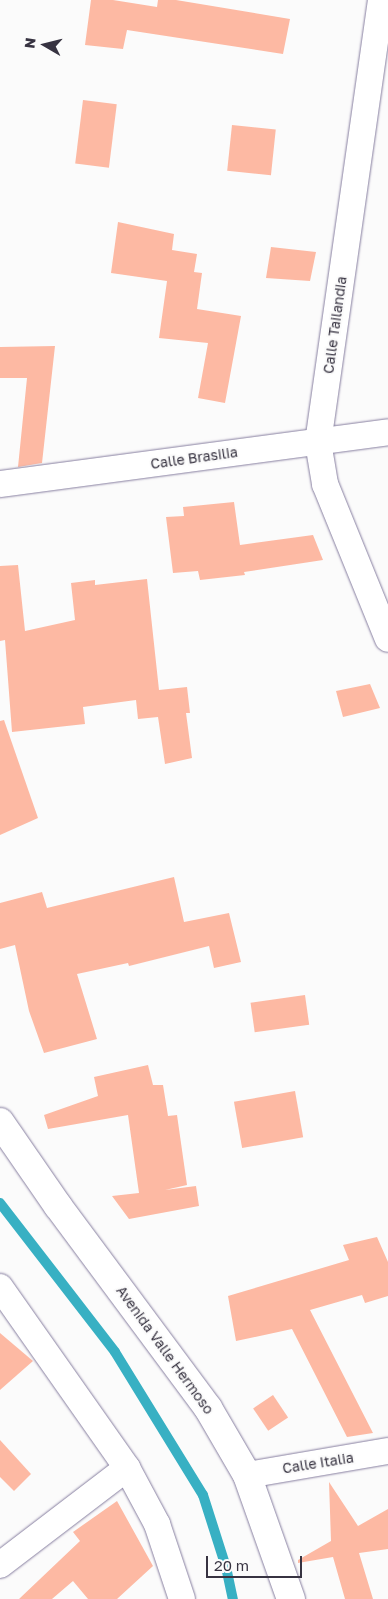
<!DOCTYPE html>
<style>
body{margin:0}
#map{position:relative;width:388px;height:1599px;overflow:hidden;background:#fbfbfb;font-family:"Golos Text",sans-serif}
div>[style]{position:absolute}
.stream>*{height:10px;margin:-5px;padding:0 5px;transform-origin:5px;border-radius:5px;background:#38b0c3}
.building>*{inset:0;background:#fdb9a3;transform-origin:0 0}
.roads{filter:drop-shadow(0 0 1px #877fa0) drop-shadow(0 0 1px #877fa0)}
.minor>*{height:26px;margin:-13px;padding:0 13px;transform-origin:13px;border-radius:13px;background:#fff}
.tertiary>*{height:28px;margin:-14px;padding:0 14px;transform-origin:14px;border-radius:14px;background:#fff}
span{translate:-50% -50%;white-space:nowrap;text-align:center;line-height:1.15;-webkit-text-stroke:4px #fbfbfb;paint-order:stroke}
.street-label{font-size:14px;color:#373341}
.north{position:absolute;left:20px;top:20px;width:50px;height:50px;-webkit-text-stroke:4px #fbfbfb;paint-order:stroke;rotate:278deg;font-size:14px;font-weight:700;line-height:20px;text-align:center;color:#373341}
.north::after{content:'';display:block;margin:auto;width:18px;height:22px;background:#373341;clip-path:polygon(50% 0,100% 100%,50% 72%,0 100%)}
.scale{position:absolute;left:206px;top:1556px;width:96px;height:22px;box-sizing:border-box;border:2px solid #373341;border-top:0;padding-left:6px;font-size:15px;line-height:18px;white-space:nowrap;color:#373341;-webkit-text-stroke:4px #fbfbfb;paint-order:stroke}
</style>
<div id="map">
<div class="stream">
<div style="left:0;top:1203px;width:188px;rotate:52.3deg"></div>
<div style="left:115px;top:1352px;width:168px;rotate:58.4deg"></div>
<div style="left:203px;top:1495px;width:76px;rotate:72.3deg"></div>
<div style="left:226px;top:1567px;width:33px;rotate:78deg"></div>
</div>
<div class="building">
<div style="clip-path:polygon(91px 0,113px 0,157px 7px,158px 0,176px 0,290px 19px,283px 54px,127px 30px,123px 49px,85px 45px)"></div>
<div style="left:83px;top:100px;width:34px;height:64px;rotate:7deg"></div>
<div style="left:232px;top:125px;width:44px;height:46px;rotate:6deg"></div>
<div style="clip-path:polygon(118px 222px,174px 234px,172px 250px,197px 254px,194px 272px,202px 273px,197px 309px,241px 316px,225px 403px,198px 398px,208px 343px,159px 338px,167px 281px,111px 273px)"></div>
<div style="clip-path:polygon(271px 247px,316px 252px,310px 281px,266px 278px)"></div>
<div style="clip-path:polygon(55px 346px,42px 463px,18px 467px,27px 378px,0 378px,0 347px)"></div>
<div style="clip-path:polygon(234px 502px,240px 545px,313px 535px,323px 560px,244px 572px,245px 575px,200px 580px,198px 571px,173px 573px,166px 517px,184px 516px,183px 507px)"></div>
<div style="clip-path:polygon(18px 565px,25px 631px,75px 620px,71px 583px,95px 580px,95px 585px,147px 579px,159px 690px,187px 687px,190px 713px,186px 713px,192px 758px,165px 764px,158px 717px,138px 719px,136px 700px,83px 707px,85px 724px,12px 732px,5px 640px,0 641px,0 566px)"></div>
<div style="clip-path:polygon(370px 684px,380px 708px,343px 717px,336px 691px)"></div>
<div style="clip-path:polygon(4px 720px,38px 818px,0 835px,0 721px)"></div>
<div style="clip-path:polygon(174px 877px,184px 922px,229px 913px,241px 962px,214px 968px,209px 946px,129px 966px,128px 963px,77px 974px,97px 1039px,44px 1053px,29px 1011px,15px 945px,0 949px,0 903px,42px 892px,47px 908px)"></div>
<div style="left:305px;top:995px;width:30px;height:55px;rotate:82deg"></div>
<div style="clip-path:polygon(148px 1065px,153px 1085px,163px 1085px,168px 1116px,177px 1115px,187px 1185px,165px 1190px,196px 1186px,199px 1206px,129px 1219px,112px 1196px,139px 1193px,128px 1115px,48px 1129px,44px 1115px,98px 1096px,94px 1077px)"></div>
<div style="left:295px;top:1091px;width:47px;height:62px;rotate:80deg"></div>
<div style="clip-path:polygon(377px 1237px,388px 1262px,388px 1296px,365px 1303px,362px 1295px,310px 1310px,373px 1433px,347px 1437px,292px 1329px,236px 1341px,228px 1296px,349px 1260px,343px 1245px)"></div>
<div style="clip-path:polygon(0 1333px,33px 1361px,0 1390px)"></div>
<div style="left:273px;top:1395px;width:27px;height:24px;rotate:56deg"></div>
<div style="clip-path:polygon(0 1440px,31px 1474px,14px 1491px,0 1477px)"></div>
<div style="clip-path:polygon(329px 1482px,358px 1526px,388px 1509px,388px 1549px,359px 1553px,373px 1599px,345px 1599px,333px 1557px,298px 1563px,298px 1560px,331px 1541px)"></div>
<div style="clip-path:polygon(117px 1501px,153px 1566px,117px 1599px,88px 1599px,73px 1581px,52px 1599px,19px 1599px,80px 1541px,73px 1532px)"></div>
</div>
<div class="roads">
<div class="minor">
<div style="left:381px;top:0;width:446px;rotate:98.1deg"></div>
<div style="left:318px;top:442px;width:43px;rotate:80.5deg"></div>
<div style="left:325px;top:484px;width:167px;rotate:67.9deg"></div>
<div style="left:0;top:484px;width:391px;rotate:-7.6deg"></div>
<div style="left:0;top:1287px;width:221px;rotate:54.9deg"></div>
<div style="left:127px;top:1468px;width:64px;rotate:61.8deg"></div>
<div style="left:157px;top:1524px;width:79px;rotate:71.6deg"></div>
<div style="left:247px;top:1475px;width:143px;rotate:-9.7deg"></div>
<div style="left:0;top:1565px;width:160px;rotate:-37.4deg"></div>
</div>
<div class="tertiary">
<div style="left:0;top:1122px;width:102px;rotate:55.4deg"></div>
<div style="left:58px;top:1206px;width:252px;rotate:53.4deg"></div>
<div style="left:208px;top:1408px;width:78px;rotate:59.8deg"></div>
<div style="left:247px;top:1475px;width:132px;rotate:70.5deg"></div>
</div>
</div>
<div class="street-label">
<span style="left:335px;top:325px;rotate:-82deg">Calle Tailandia</span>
<span style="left:194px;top:458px;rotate:-8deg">Calle Brasilia</span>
<span style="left:165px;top:1350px;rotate:54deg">Avenida Valle Hermoso</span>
<span style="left:318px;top:1463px;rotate:-9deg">Calle Italia</span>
</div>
<div class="north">N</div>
<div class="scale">20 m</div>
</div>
